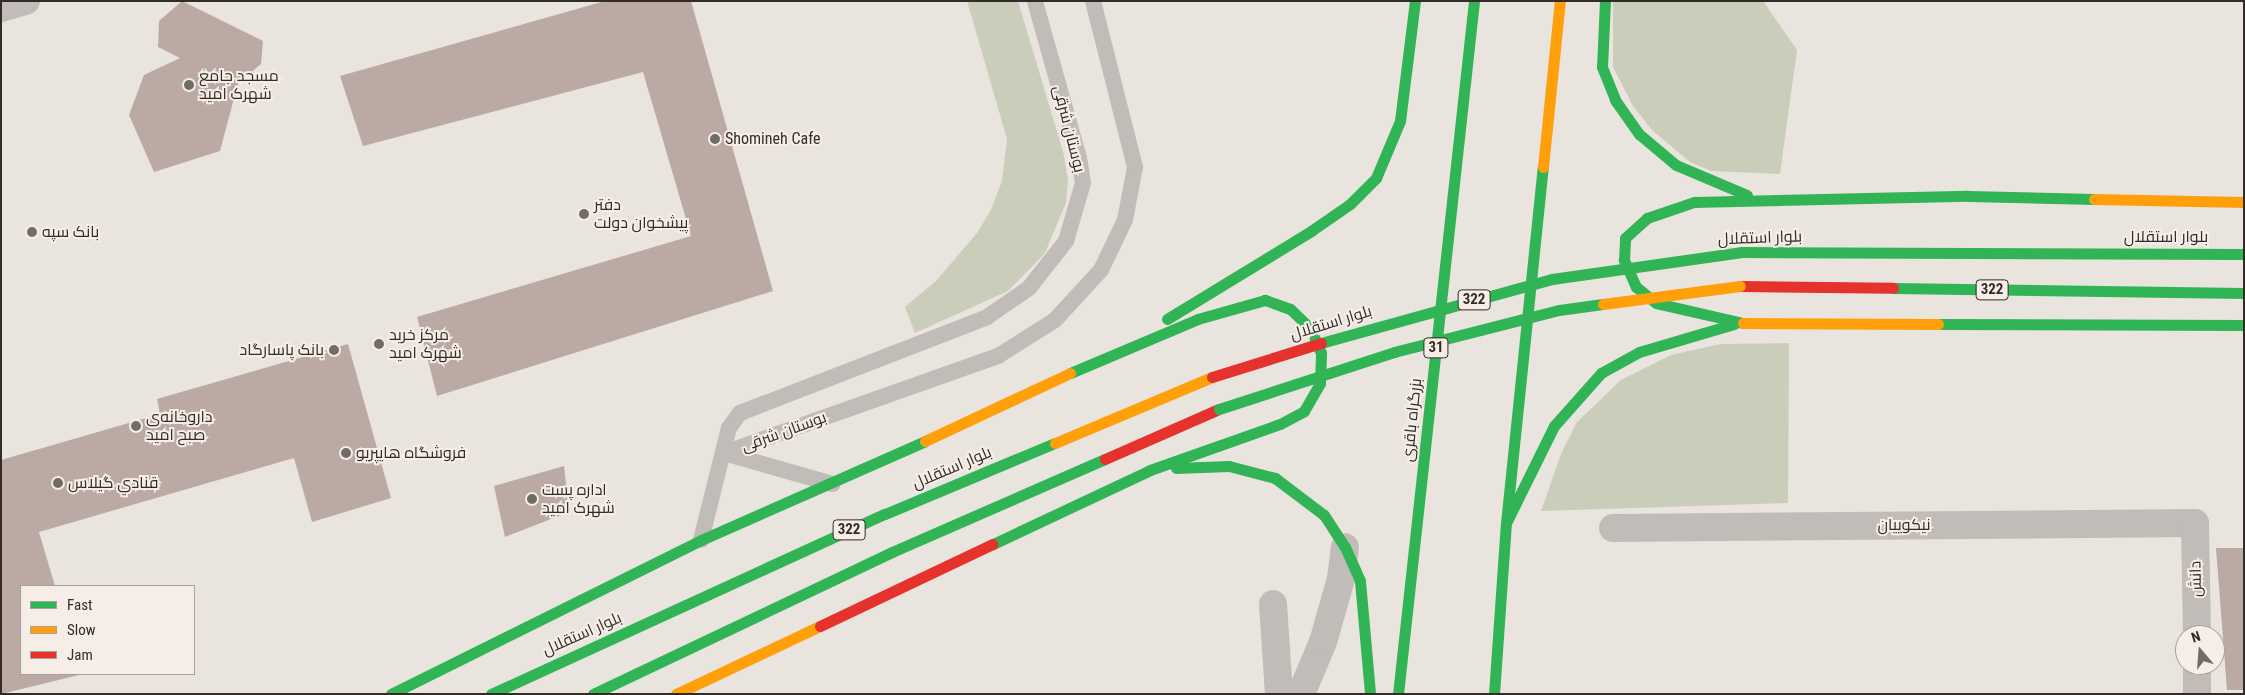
<!DOCTYPE html>
<meta charset="utf-8">
<style>
body{margin:0}
#map{position:relative;width:2245px;height:695px;overflow:hidden;background:#eae4df;font-family:"Roboto Condensed",Cairo,sans-serif}
div>[style]{position:absolute}
.green>*{inset:0;background:#cbcdbb}
.building>*{inset:0;background:#bba9a3}
.lane>*{height:16px;margin:-8px;padding:0 8px;transform-origin:8px;border-radius:8px;background:#c2bcb8}
.street>*{height:28px;margin:-14px;padding:0 14px;transform-origin:14px;border-radius:14px;background:#c2bcb8}
.fast>*{height:11px;margin:-5.5px;padding:0 5.5px;transform-origin:5.5px;border-radius:5.5px;background:#30b455}
.slow>*{height:11px;margin:-5.5px;padding:0 5.5px;transform-origin:5.5px;border-radius:5.5px;background:#ff9f0a}
.jam>*{height:11px;margin:-5.5px;padding:0 5.5px;transform-origin:5.5px;border-radius:5.5px;background:#e5322d}
.fast-bridge>*{height:11px;margin:-5.5px;padding:0 5.5px;transform-origin:5.5px;border-radius:5.5px;background:#30b455}
.slow-bridge>*{height:11px;margin:-5.5px;padding:0 5.5px;transform-origin:5.5px;border-radius:5.5px;background:#ff9f0a}
.jam-bridge>*{height:11px;margin:-5.5px;padding:0 5.5px;transform-origin:5.5px;border-radius:5.5px;background:#e5322d}
.dots>*{width:14px;height:14px;translate:-50% -50%;box-sizing:border-box;border:2px solid #f6eee6;border-radius:50%}
span{translate:-50% -50%;white-space:nowrap;text-align:center;line-height:1.15;-webkit-text-stroke:4px #f6eee6;paint-order:stroke}
.shield-label span{padding:1px 4px;background:#f6eee6;border:1px solid;border-radius:4px;-webkit-text-stroke-width:0}
.shield-label{font-size:15px;color:#322b27;font-weight:700}
.poi-label{font-size:16px;color:#322b27}
.left{translate:0 -50%;text-align:left}
.right{translate:-100% -50%;text-align:right}
.street-label{font-size:16px;color:#322b27}
.frame{position:absolute;inset:0;border:2px solid #322b27;pointer-events:none}
.legend{position:absolute;left:20px;top:585px;width:175px;height:90px;box-sizing:border-box;background:#f6eee6;border:1px solid #a8a09a;margin:0;padding:6px 9px;list-style:none;font-size:15px;color:#322b27}
.legend li{display:flex;align-items:center;gap:10px;height:25px}
.legend b{width:25px;border:1px solid #a8a09a}
.north{position:absolute;left:2175px;top:625px;width:50px;height:50px;box-sizing:border-box;background:#f6eee6;border:1px solid #a8a09a;border-radius:50%;rotate:342deg;font-size:14px;font-weight:700;line-height:20px;text-align:center;color:#322b27}
.north::after{content:'';display:block;margin:auto;width:18px;height:22px;background:#726c67;clip-path:polygon(50% 0,100% 100%,50% 72%,0 100%)}
</style>
<div id="map">
<div class="green">
<div style="clip-path:polygon(967px 1px,1018px 1px,1064px 155px,1068px 181px,1066px 203px,1045px 253px,1008px 291px,915px 333px,905px 307px,936px 281px,977px 233px,991px 210px,1002px 181px,1007px 139px)"></div>
<div style="clip-path:polygon(1613px 1px,1763px 1px,1797px 50px,1780px 174px,1711px 171px,1690px 162px,1652px 130px,1633px 106px,1613px 67px)"></div>
<div style="clip-path:polygon(1789px 343px,1788px 503px,1541px 511px,1561px 454px,1577px 422px,1621px 380px,1671px 355px,1720px 344px)"></div>
</div>
<div class="building">
<div style="clip-path:polygon(182px 1px,263px 41px,261px 64px,238px 83px,220px 151px,154px 172px,129px 115px,144px 75px,180px 58px,158px 47px,159px 21px)"></div>
<div style="clip-path:polygon(605px 1px,691px 1px,773px 291px,437px 396px,417px 317px,691px 236px,643px 72px,363px 146px,340px 76px)"></div>
<div style="clip-path:polygon(348px 344px,391px 498px,312px 522px,294px 458px,39px 532px,55px 586px,21px 586px,21px 674px,83px 674px,1px 694px,1px 460px,160px 414px,157px 399px)"></div>
<div style="clip-path:polygon(564px 466px,569px 512px,505px 537px,494px 486px)"></div>
<div style="clip-path:polygon(2216px 548px,2244px 548px,2244px 690px,2227px 690px)"></div>
</div>
<div class="lane">
<div style="left:724px;top:453px;width:291px;rotate:-19.5deg"></div>
<div style="left:998px;top:356px;width:67px;rotate:-32.3deg"></div>
<div style="left:1055px;top:320px;width:68px;rotate:-47.4deg"></div>
<div style="left:1101px;top:270px;width:55px;rotate:-64.4deg"></div>
<div style="left:1125px;top:220px;width:54px;rotate:-79.3deg"></div>
<div style="left:1135px;top:167px;width:171px;rotate:-104.2deg"></div>
<div style="left:724px;top:453px;width:113px;rotate:15.9deg"></div>
<div style="left:701px;top:540px;width:115px;rotate:-76deg"></div>
<div style="left:729px;top:428px;width:19px;rotate:-54deg"></div>
<div style="left:740px;top:413px;width:265px;rotate:-21.2deg"></div>
<div style="left:987px;top:317px;width:51px;rotate:-34.6deg"></div>
<div style="left:1029px;top:288px;width:60px;rotate:-51.8deg"></div>
<div style="left:1066px;top:241px;width:60px;rotate:-73.7deg"></div>
<div style="left:1083px;top:183px;width:25px;rotate:-99deg"></div>
<div style="left:1079px;top:158px;width:163px;rotate:-105.7deg"></div>
</div>
<div class="street">
<div style="left:1px;top:8px;width:26px;rotate:-16deg"></div>
<div style="left:1613px;top:528px;width:582px;rotate:-0.49deg"></div>
<div style="left:2195px;top:523px;width:112px;rotate:89deg"></div>
<div style="left:1273px;top:604px;width:90px;rotate:86.2deg"></div>
<div style="left:2197px;top:665px;width:29px;rotate:90deg"></div>
<div style="left:1301px;top:694px;width:56px;rotate:-67.1deg"></div>
<div style="left:1323px;top:642px;width:66px;rotate:-74.1deg"></div>
<div style="left:1341px;top:579px;width:32px;rotate:-83deg"></div>
</div>
<div class="fast">
<div style="left:1605px;top:1px;width:66px;rotate:92.6deg"></div>
<div style="left:1602px;top:67px;width:35px;rotate:68deg"></div>
<div style="left:1615px;top:100px;width:42px;rotate:54.8deg"></div>
<div style="left:1639px;top:134px;width:48px;rotate:40deg"></div>
<div style="left:1676px;top:165px;width:77px;rotate:22.9deg"></div>
<div style="left:1742px;top:252px;width:502px;rotate:0.23deg"></div>
<div style="left:1893px;top:288px;width:351px;rotate:0.8deg"></div>
<div style="left:1167px;top:319px;width:169px;rotate:-31.4deg"></div>
<div style="left:1311px;top:231px;width:47px;rotate:-34.7deg"></div>
<div style="left:1350px;top:204px;width:37px;rotate:-45deg"></div>
<div style="left:1376px;top:178px;width:62px;rotate:-67.2deg"></div>
<div style="left:1400px;top:121px;width:121px;rotate:-82.9deg"></div>
<div style="left:1743px;top:323px;width:89px;rotate:-167.1deg"></div>
<div style="left:1656px;top:303px;width:26px;rotate:-141deg"></div>
<div style="left:1636px;top:287px;width:30px;rotate:-114deg"></div>
<div style="left:1624px;top:260px;width:22px;rotate:-87deg"></div>
<div style="left:1625px;top:238px;width:30px;rotate:-42deg"></div>
<div style="left:1647px;top:218px;width:50px;rotate:-18.8deg"></div>
<div style="left:1694px;top:202px;width:274px;rotate:-1.3deg"></div>
<div style="left:1968px;top:196px;width:126px;rotate:1.4deg"></div>
<div style="left:1938px;top:324px;width:306px;rotate:0.2deg"></div>
<div style="left:1176px;top:468px;width:53px;rotate:-2.2deg"></div>
<div style="left:1229px;top:466px;width:48px;rotate:14.6deg"></div>
<div style="left:1275px;top:478px;width:61px;rotate:37.1deg"></div>
<div style="left:1324px;top:515px;width:38px;rotate:57deg"></div>
<div style="left:1345px;top:547px;width:37px;rotate:66deg"></div>
<div style="left:1360px;top:581px;width:113px;rotate:84.9deg"></div>
<div style="left:1507px;top:521px;width:106px;rotate:-63.7deg"></div>
<div style="left:1554px;top:426px;width:71px;rotate:-48.4deg"></div>
<div style="left:1601px;top:373px;width:43px;rotate:-28.9deg"></div>
<div style="left:1639px;top:352px;width:99px;rotate:-16.4deg"></div>
<div style="left:993px;top:544px;width:174px;rotate:-25.2deg"></div>
<div style="left:1150px;top:470px;width:138px;rotate:-19.5deg"></div>
<div style="left:1280px;top:424px;width:27px;rotate:-28deg"></div>
<div style="left:1304px;top:411px;width:32px;rotate:-60deg"></div>
<div style="left:1320px;top:383px;width:30px;rotate:-88deg"></div>
<div style="left:1321px;top:353px;width:26px;rotate:-113deg"></div>
<div style="left:1311px;top:329px;width:29px;rotate:-136deg"></div>
<div style="left:1290px;top:309px;width:27px;rotate:-160deg"></div>
<div style="left:1265px;top:300px;width:70px;rotate:164.2deg"></div>
<div style="left:1198px;top:319px;width:139px;rotate:157.1deg"></div>
<div style="left:391px;top:694px;width:346px;rotate:-26.4deg"></div>
<div style="left:701px;top:540px;width:245px;rotate:-23.8deg"></div>
<div style="left:491px;top:694px;width:433px;rotate:-24.6deg"></div>
<div style="left:885px;top:514px;width:184px;rotate:-22.7deg"></div>
<div style="left:593px;top:694px;width:331px;rotate:-25.4deg"></div>
<div style="left:892px;top:552px;width:232px;rotate:-23.6deg"></div>
<div style="left:1398px;top:694px;width:697px;rotate:-83.74deg"></div>
<div style="left:1494px;top:694px;width:171px;rotate:-86deg"></div>
<div style="left:1506px;top:523px;width:358px;rotate:-84.1deg"></div>
</div>
<div class="slow">
<div style="left:1543px;top:167px;width:167px;rotate:-84.2deg"></div>
<div style="left:2094px;top:199px;width:150px;rotate:1.1deg"></div>
<div style="left:1743px;top:323px;width:195px;rotate:0.3deg"></div>
<div style="left:925px;top:441px;width:160px;rotate:-25.1deg"></div>
<div style="left:1055px;top:443px;width:170px;rotate:-22.8deg"></div>
<div style="left:676px;top:694px;width:159px;rotate:-25.3deg"></div>
</div>
<div class="jam">
<div style="left:1740px;top:286px;width:153px;rotate:0.7deg"></div>
<div style="left:1105px;top:459px;width:124px;rotate:-23.7deg"></div>
<div style="left:820px;top:626px;width:191px;rotate:-25.4deg"></div>
</div>
<div class="fast-bridge">
<div style="left:1321px;top:343px;width:240px;rotate:-15.5deg"></div>
<div style="left:1552px;top:279px;width:192px;rotate:-8.1deg"></div>
<div style="left:1219px;top:409px;width:184px;rotate:-18deg"></div>
<div style="left:1394px;top:352px;width:170px;rotate:-14.3deg"></div>
<div style="left:1559px;top:310px;width:44px;rotate:-7.8deg"></div>
</div>
<div class="slow-bridge">
<div style="left:1603px;top:304px;width:138px;rotate:-7.5deg"></div>
</div>
<div class="jam-bridge">
<div style="left:1212px;top:377px;width:114px;rotate:-17.3deg"></div>
</div>
<div class="dots">
<div style="left:189px;top:85px;background:#726c67"></div>
<div style="left:715px;top:139px;background:#726c67"></div>
<div style="left:584px;top:214px;background:#726c67"></div>
<div style="left:32px;top:232px;background:#726c67"></div>
<div style="left:379px;top:344px;background:#726c67"></div>
<div style="left:334px;top:350px;background:#726c67"></div>
<div style="left:136px;top:426px;background:#726c67"></div>
<div style="left:346px;top:453px;background:#726c67"></div>
<div style="left:58px;top:483px;background:#726c67"></div>
<div style="left:532px;top:499px;background:#726c67"></div>
</div>
<div class="shield-label">
<span style="left:1992px;top:290px">322</span>
<span style="left:1474px;top:300px">322</span>
<span style="left:1436px;top:348px">31</span>
<span style="left:849px;top:530px">322</span>
</div>
<div class="poi-label">
<span class="left" style="left:199px;top:85px">مسجد جامع<br>شهرک امید</span>
<span class="left" style="left:725px;top:139px">Shomineh Cafe</span>
<span class="left" style="left:594px;top:214px">دفتر<br>پیشخوان دولت</span>
<span class="left" style="left:42px;top:232px">بانک سپه</span>
<span class="left" style="left:389px;top:344px">مرکز خرید<br>شهرک امید</span>
<span class="right" style="left:324px;top:350px">بانک پاسارگاد</span>
<span class="left" style="left:146px;top:426px">داروخانه‌ی<br>صبح امید</span>
<span class="left" style="left:356px;top:453px">فروشگاه هایپریو</span>
<span class="left" style="left:68px;top:483px">قنادي گيلاس</span>
<span class="left" style="left:542px;top:499px">اداره پست<br>شهرک امید</span>
</div>
<div class="street-label">
<span style="left:1069px;top:129px;rotate:76deg">بوستان شرقی</span>
<span style="left:2166px;top:237px">بلوار استقلال</span>
<span style="left:1760px;top:238px;rotate:-2deg">بلوار استقلال</span>
<span style="left:1331px;top:323px;rotate:-17deg">بلوار استقلال</span>
<span style="left:1412px;top:420px;rotate:-84deg">بزرگراه باقری</span>
<span style="left:784px;top:432px;rotate:-20deg">بوستان شرقی</span>
<span style="left:952px;top:468px;rotate:-23deg">بلوار استقلال</span>
<span style="left:1904px;top:525px">نیکوییان</span>
<span style="left:2196px;top:579px;rotate:-91deg">دانش</span>
<span style="left:582px;top:634px;rotate:-24deg">بلوار استقلال</span>
</div>
<div class="frame"></div>
<ul class="legend">
<li><b style="height:6px;background:#30b455"></b>Fast</li>
<li><b style="height:6px;background:#ff9f0a"></b>Slow</li>
<li><b style="height:6px;background:#e5322d"></b>Jam</li>
</ul>
<div class="north">N</div>
</div>
